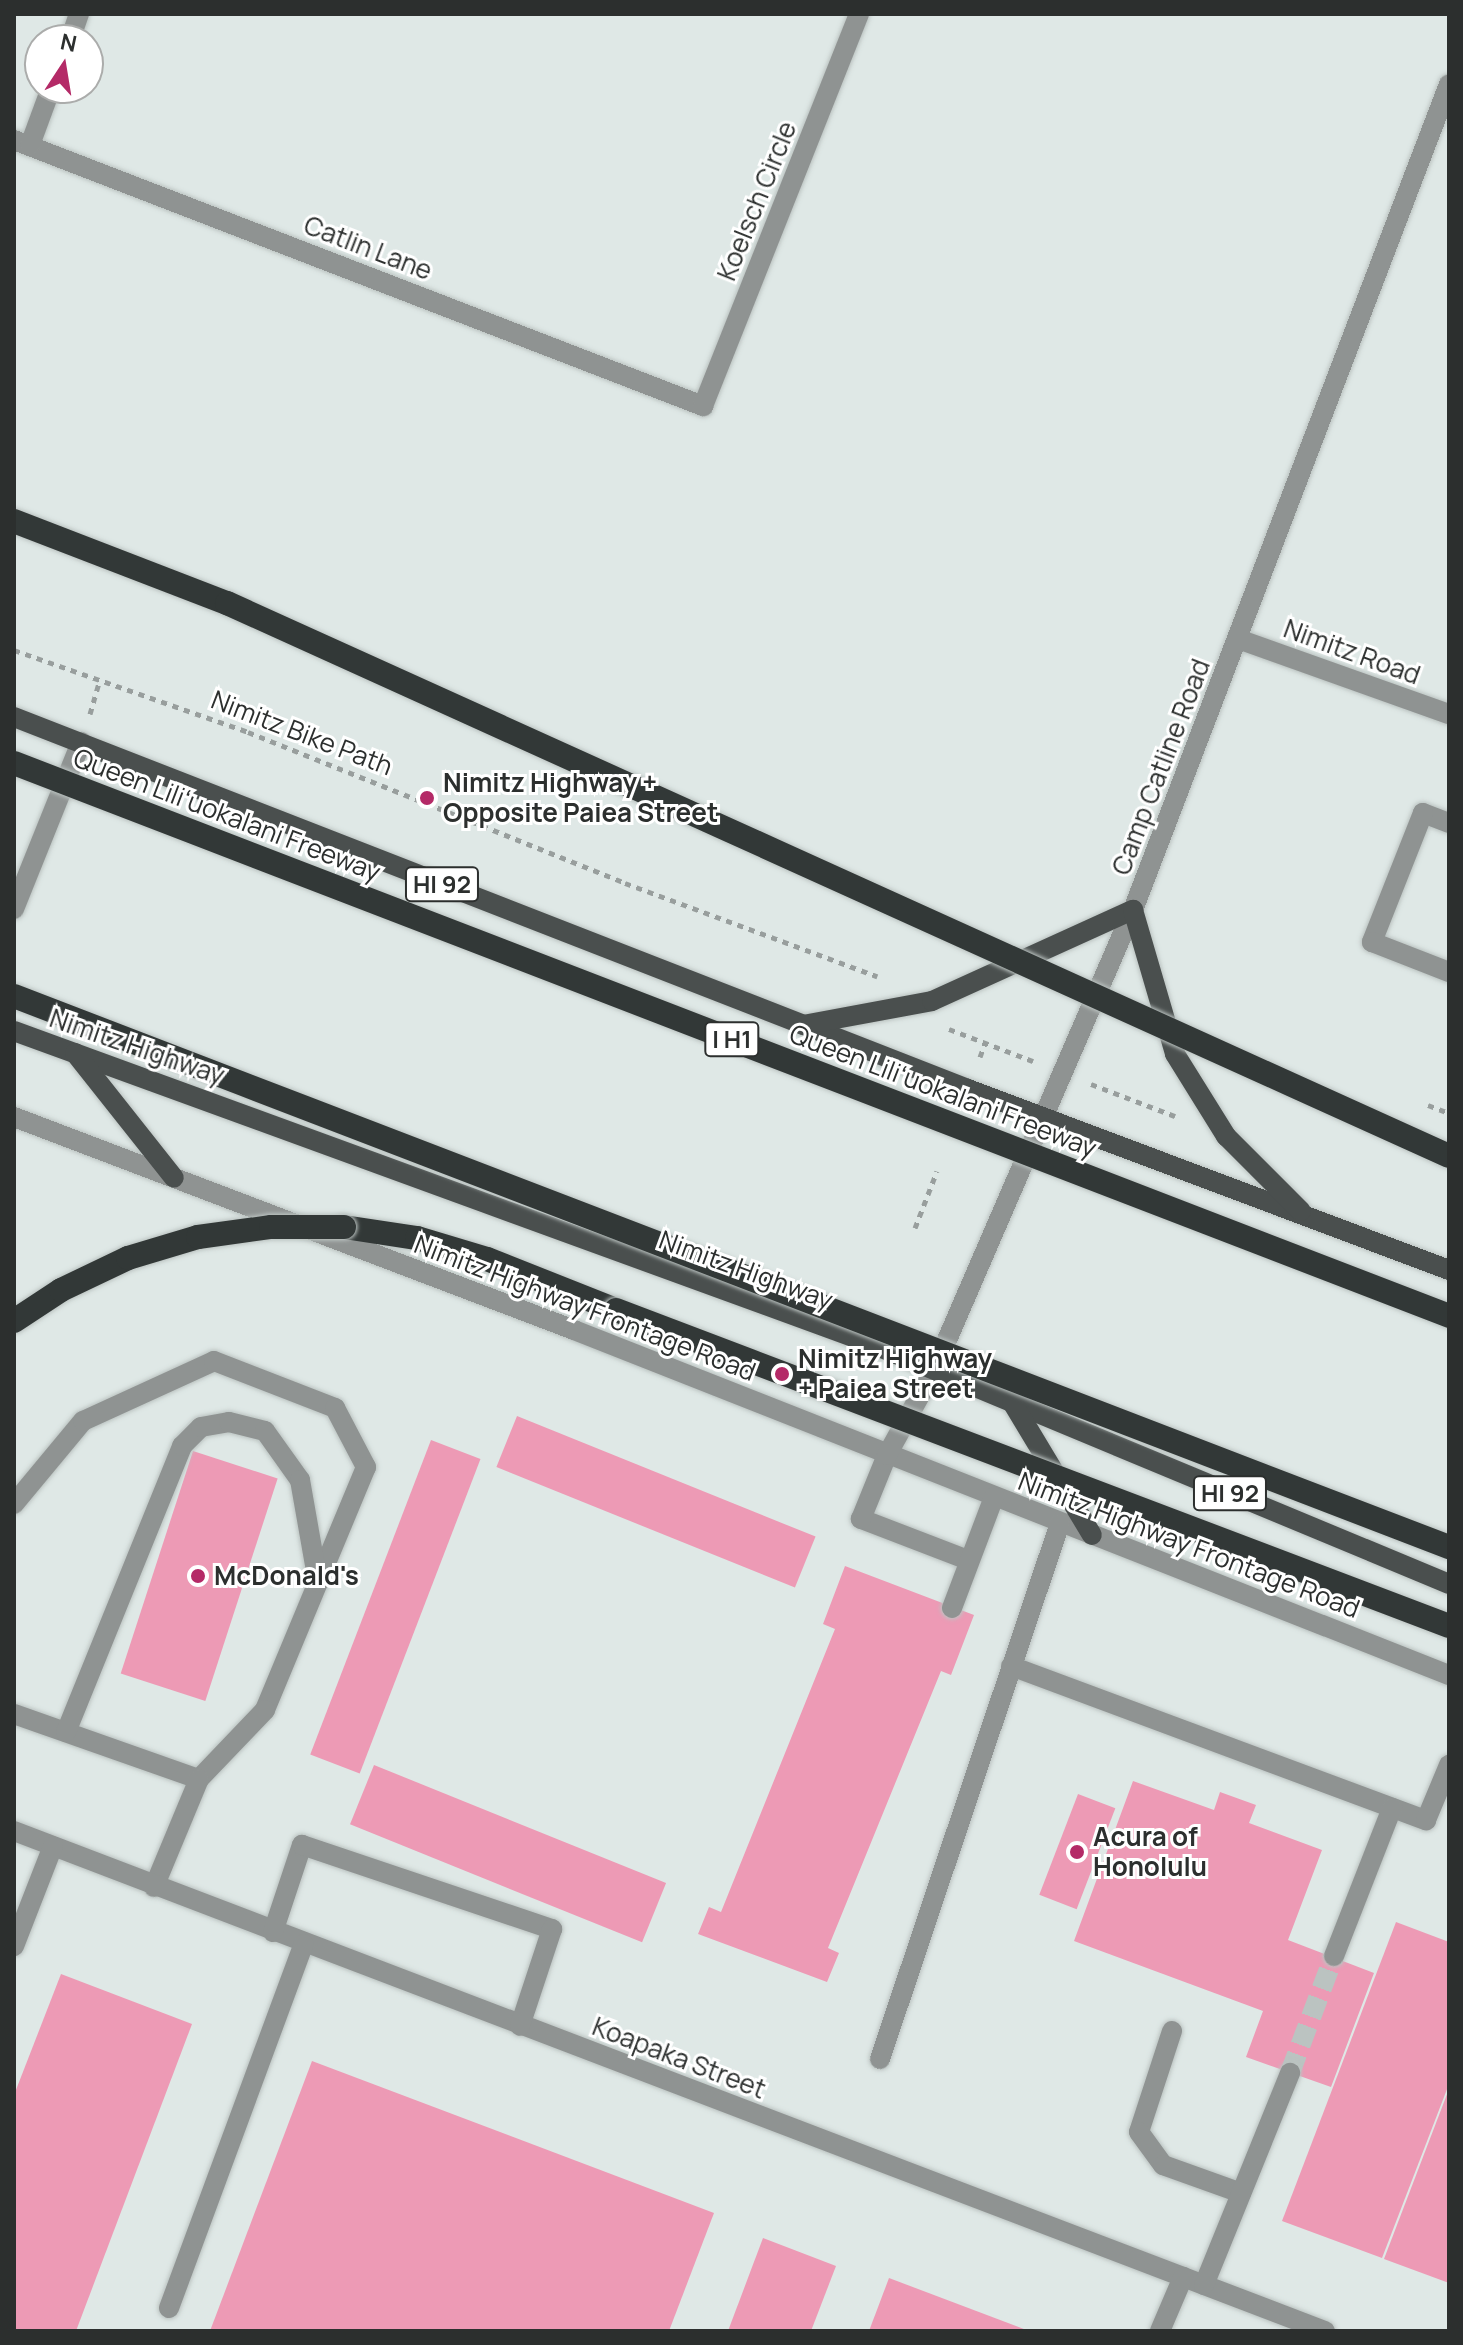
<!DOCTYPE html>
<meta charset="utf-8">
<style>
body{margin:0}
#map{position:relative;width:1463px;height:2345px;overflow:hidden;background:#dfe8e6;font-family:Manrope,sans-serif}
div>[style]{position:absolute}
.building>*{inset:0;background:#ed9ab5;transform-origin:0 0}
.minor-tunnel>*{height:20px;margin-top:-10px;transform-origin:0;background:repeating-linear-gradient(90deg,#bbc3c1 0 20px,transparent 0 30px)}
.path>*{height:5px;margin-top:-2.5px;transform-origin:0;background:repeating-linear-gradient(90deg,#989e9d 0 6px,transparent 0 12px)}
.roads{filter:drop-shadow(0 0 2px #bbc3c1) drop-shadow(0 0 2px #bbc3c1)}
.minor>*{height:20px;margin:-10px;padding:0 10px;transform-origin:10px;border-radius:10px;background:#8f9392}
.major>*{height:20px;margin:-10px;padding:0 10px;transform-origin:10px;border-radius:10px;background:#4a4f4e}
.highway>*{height:24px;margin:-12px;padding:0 12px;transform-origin:12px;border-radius:12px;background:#323837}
.bridges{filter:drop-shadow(0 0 2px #bbc3c1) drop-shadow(0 0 2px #bbc3c1)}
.highway-bridge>*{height:24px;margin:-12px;padding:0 12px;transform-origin:12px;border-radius:12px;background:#323837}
.dots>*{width:22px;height:22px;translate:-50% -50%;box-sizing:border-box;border:4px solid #fff;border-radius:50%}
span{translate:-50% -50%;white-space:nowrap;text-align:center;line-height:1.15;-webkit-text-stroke:6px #fff;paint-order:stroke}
.shield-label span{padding:2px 6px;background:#fff;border:2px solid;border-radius:6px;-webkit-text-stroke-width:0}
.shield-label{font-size:24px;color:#2c2f2e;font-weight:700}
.street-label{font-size:26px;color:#2c2f2e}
.poi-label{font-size:26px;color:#2c2f2e;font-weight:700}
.left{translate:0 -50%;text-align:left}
.frame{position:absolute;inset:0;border:16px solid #2c2f2e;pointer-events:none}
.north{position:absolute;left:24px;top:24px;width:80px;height:80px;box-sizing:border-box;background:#fff;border:2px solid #abacab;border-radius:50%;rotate:12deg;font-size:22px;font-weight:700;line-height:32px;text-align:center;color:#2c2f2e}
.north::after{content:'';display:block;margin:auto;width:28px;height:36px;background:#b42a67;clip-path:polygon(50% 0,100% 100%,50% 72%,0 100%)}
</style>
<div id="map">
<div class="building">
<div style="left:517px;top:1416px;width:322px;height:55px;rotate:22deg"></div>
<div style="left:431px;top:1440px;width:53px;height:337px;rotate:21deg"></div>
<div style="left:193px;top:1451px;width:89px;height:234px;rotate:18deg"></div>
<div style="clip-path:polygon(845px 1566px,974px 1615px,951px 1675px,941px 1671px,828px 1948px,839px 1953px,827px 1982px,698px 1934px,709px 1907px,721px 1912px,835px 1629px,823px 1624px)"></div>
<div style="left:374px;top:1765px;width:315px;height:64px;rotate:22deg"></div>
<div style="clip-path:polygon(1133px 1781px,1214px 1810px,1220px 1792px,1256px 1805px,1249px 1823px,1322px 1850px,1288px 1940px,1374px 1973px,1331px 2087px,1246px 2057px,1263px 2011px,1074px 1941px)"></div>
<div style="left:1078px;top:1794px;width:40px;height:108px;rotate:21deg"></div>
<div style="clip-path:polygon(1396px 1922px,1449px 1942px,1449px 2084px,1382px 2258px,1282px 2221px)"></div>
<div style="clip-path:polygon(61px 1974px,192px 2024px,76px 2331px,14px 2331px,14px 2095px)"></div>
<div style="clip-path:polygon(312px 2061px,714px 2213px,669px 2331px,210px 2331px)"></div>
<div style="clip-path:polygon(1449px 2089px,1449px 2283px,1384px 2259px)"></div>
<div style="clip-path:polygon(763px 2238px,836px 2266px,811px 2331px,728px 2331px)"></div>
<div style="clip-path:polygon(889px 2278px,1029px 2331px,869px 2331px)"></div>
</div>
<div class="minor-tunnel">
<div style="left:1290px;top:2073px;width:125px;rotate:-69.4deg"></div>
</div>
<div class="path">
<div style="left:14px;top:650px;width:248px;rotate:19.3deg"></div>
<div style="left:248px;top:732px;width:406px;rotate:21.8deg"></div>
<div style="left:625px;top:883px;width:269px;rotate:20.3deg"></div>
<div style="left:90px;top:714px;width:35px;rotate:-74deg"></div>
<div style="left:949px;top:1029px;width:90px;rotate:20.9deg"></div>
<div style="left:980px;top:1057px;width:15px;rotate:-70deg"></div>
<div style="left:1091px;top:1084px;width:90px;rotate:20.9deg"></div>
<div style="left:1428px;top:1105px;width:22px;rotate:21deg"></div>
<div style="left:915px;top:1228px;width:61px;rotate:-68.9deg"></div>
</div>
<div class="roads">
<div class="minor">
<div style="left:70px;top:40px;width:28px;rotate:-71deg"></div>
<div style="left:14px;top:140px;width:739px;rotate:21.11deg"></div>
<div style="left:703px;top:406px;width:422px;rotate:-68.3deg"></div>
<div style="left:30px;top:145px;width:61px;rotate:-69.8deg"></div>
<div style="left:1238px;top:639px;width:224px;rotate:19.6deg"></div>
<div style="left:1449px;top:823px;width:28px;rotate:-159deg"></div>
<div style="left:1423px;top:813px;width:139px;rotate:111.6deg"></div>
<div style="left:1372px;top:942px;width:83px;rotate:21.3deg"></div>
<div style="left:14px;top:909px;width:180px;rotate:-68.1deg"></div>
<div style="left:14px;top:1117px;width:599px;rotate:20.82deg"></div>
<div style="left:574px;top:1330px;width:941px;rotate:21.52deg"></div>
<div style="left:14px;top:1504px;width:108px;rotate:-50.3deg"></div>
<div style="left:83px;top:1421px;width:144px;rotate:-24.6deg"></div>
<div style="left:214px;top:1361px;width:130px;rotate:21.2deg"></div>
<div style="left:335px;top:1408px;width:67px;rotate:62.3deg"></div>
<div style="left:366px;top:1467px;width:263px;rotate:112.6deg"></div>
<div style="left:265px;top:1710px;width:95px;rotate:133.7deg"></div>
<div style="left:968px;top:1560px;width:115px;rotate:-159deg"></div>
<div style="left:861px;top:1519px;width:69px;rotate:-67.9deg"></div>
<div style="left:887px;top:1455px;width:97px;rotate:-61.1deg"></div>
<div style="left:934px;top:1370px;width:501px;rotate:-66.61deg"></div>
<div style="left:1133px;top:910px;width:884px;rotate:-69.06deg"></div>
<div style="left:952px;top:1608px;width:119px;rotate:-69.3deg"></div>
<div style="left:1011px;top:1666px;width:443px;rotate:20.4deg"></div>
<div style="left:1426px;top:1820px;width:60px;rotate:-67.3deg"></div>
<div style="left:14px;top:1714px;width:196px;rotate:19.4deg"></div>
<div style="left:199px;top:1779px;width:117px;rotate:112.6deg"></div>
<div style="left:66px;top:1732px;width:309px;rotate:-67.9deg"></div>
<div style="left:182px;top:1446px;width:27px;rotate:-45deg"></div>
<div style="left:201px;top:1427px;width:28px;rotate:-10deg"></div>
<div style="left:229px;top:1422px;width:37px;rotate:14deg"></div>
<div style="left:265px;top:1431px;width:60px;rotate:54.5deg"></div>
<div style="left:300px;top:1480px;width:104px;rotate:80deg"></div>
<div style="left:14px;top:1831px;width:1403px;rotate:20.88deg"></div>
<div style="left:273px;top:1932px;width:92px;rotate:-71.6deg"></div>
<div style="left:302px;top:1845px;width:264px;rotate:18.6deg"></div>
<div style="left:552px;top:1929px;width:102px;rotate:108.3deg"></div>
<div style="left:14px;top:1946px;width:107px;rotate:-68.7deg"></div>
<div style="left:1334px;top:1956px;width:159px;rotate:-68.6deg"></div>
<div style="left:1172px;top:2031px;width:106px;rotate:108.1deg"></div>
<div style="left:1139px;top:2132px;width:41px;rotate:54deg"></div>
<div style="left:1163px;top:2165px;width:83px;rotate:19.7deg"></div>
<div style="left:880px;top:2059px;width:565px;rotate:-71.44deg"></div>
<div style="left:1204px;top:2285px;width:229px;rotate:-67.9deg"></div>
<div style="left:169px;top:2308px;width:388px;rotate:-69.7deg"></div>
<div style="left:1160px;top:2331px;width:59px;rotate:-66.9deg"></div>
</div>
<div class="major">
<div style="left:14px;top:717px;width:1024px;rotate:21.3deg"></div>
<div style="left:968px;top:1089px;width:514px;rotate:20.62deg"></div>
<div style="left:803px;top:1025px;width:131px;rotate:-10.5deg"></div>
<div style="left:932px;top:1001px;width:221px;rotate:-24.4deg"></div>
<div style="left:1133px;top:910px;width:150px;rotate:73.7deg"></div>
<div style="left:1175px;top:1054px;width:97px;rotate:58.1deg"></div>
<div style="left:1226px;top:1136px;width:106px;rotate:45deg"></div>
<div style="left:14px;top:1031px;width:913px;rotate:20.04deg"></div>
<div style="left:872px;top:1344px;width:625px;rotate:22.58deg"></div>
<div style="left:75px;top:1053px;width:159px;rotate:51.6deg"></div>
<div style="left:1012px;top:1402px;width:155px;rotate:59deg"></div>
</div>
<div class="highway">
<div style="left:344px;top:1227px;width:74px;rotate:8.6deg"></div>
<div style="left:417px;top:1238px;width:73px;rotate:16.7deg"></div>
<div style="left:487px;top:1259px;width:139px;rotate:21.6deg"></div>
</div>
</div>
<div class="bridges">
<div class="highway-bridge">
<div style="left:14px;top:521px;width:228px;rotate:21.1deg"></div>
<div style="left:227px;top:603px;width:1341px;rotate:24.35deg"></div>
<div style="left:14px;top:763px;width:1538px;rotate:21.07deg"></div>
<div style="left:14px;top:996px;width:1537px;rotate:21.01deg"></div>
<div style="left:616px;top:1310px;width:891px;rotate:20.77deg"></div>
<div style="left:14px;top:1321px;width:56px;rotate:-33.4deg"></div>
<div style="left:61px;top:1290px;width:74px;rotate:-25.5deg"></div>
<div style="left:128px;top:1258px;width:73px;rotate:-16.7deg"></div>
<div style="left:198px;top:1237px;width:74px;rotate:-7.8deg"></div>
<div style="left:271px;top:1227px;width:73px"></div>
</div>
</div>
<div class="dots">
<div style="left:427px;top:798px;background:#b42a67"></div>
<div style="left:782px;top:1374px;background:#b42a67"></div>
<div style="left:198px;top:1576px;background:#b42a67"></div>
<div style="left:1077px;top:1852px;background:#b42a67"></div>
</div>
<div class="shield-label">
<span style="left:442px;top:884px">HI 92</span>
<span style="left:732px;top:1039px">I H1</span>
<span style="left:1230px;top:1493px">HI 92</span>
</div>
<div class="street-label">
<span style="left:757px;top:201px;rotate:-68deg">Koelsch Circle</span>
<span style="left:368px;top:248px;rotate:21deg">Catlin Lane</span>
<span style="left:1352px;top:652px;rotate:20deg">Nimitz Road</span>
<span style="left:302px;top:733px;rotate:21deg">Nimitz Bike Path</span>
<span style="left:1161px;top:767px;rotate:-69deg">Camp Catline Road</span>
<span style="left:227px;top:815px;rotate:21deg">Queen Liliʻuokalani Freeway</span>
<span style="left:137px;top:1047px;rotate:19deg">Nimitz Highway</span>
<span style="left:943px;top:1091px;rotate:21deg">Queen Liliʻuokalani Freeway</span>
<span style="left:746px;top:1270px;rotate:20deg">Nimitz Highway</span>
<span style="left:585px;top:1308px;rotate:21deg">Nimitz Highway Frontage Road</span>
<span style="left:1189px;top:1545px;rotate:21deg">Nimitz Highway Frontage Road</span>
<span style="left:679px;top:2058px;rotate:21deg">Koapaka Street</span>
</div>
<div class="poi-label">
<span class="left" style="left:443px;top:798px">Nimitz Highway +<br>Opposite Paiea Street</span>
<span class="left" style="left:798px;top:1374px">Nimitz Highway<br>+ Paiea Street</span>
<span class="left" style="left:214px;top:1576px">McDonald's</span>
<span class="left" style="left:1093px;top:1852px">Acura of<br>Honolulu</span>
</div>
<div class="frame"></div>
<div class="north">N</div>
</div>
